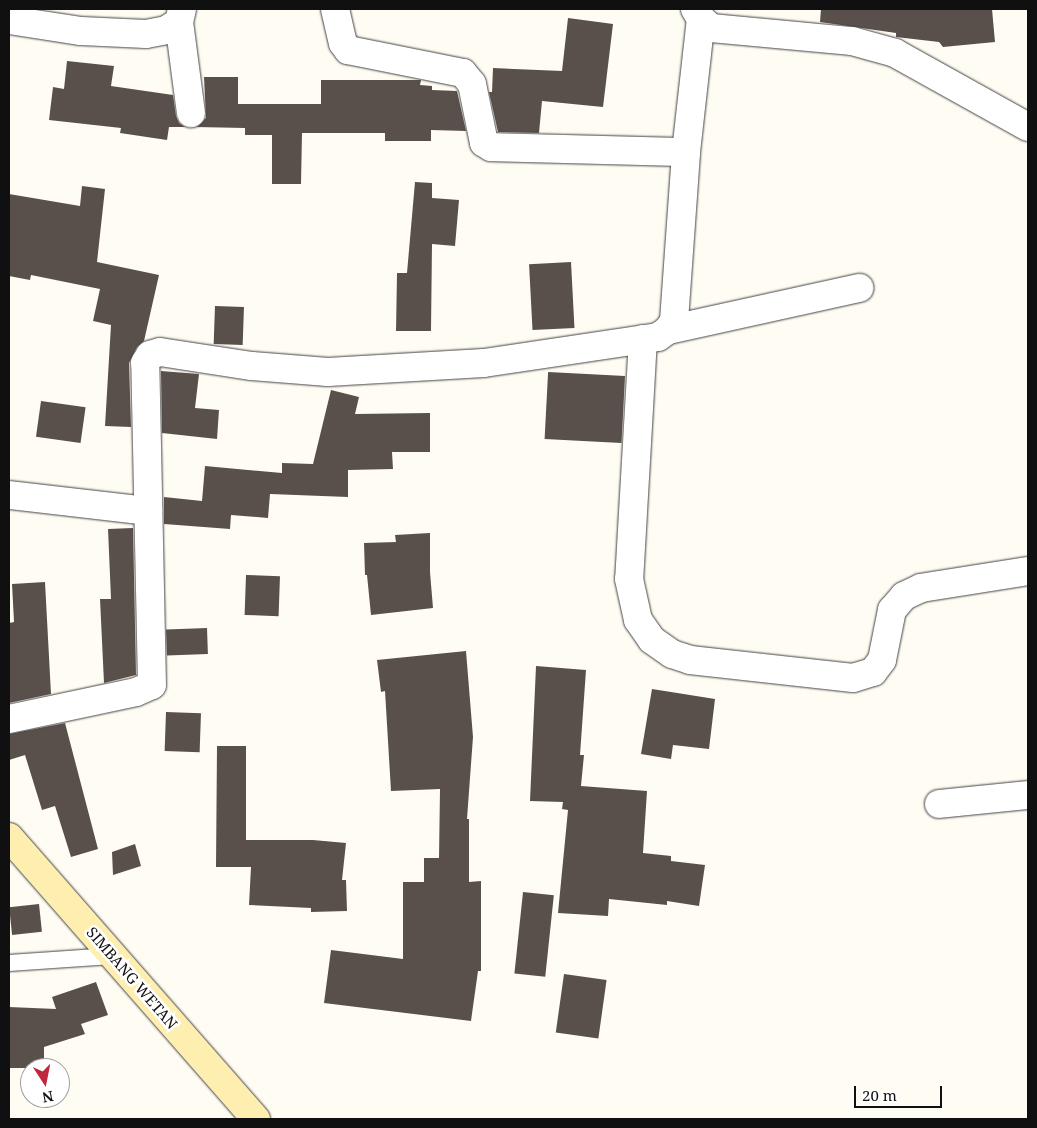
<!DOCTYPE html>
<style>
body{margin:0}
#map{position:relative;width:1037px;height:1128px;overflow:hidden;background:#fffcf3;font-family:"Noto Serif",serif}
div>[style]{position:absolute}
.building>*{inset:0;background:#59504c;transform-origin:0 0}
.roads{filter:drop-shadow(0 0 1px #434343) drop-shadow(0 0 1px #434343)}
.lane>*{height:16px;margin:-8px;padding:0 8px;transform-origin:8px;border-radius:8px;background:#fff}
.street>*{height:28px;margin:-14px;padding:0 14px;transform-origin:14px;border-radius:14px;background:#fff}
.secondary>*{height:28px;margin:-14px;padding:0 14px;transform-origin:14px;border-radius:14px;background:#feeeaf}
span{translate:-50% -50%;white-space:nowrap;text-align:center;line-height:1.15;-webkit-text-stroke:5px #fff;paint-order:stroke}
.street-label{font-size:15px;color:#101010}
.frame{position:absolute;inset:0;border:10px solid #101010;pointer-events:none}
.north{position:absolute;left:20px;top:1058px;width:50px;height:50px;box-sizing:border-box;background:#fff;border:1px solid #9f9f9f;border-radius:50%;rotate:169deg;font-size:14px;font-weight:700;line-height:20px;text-align:center;color:#101010}
.north::after{content:'';display:block;margin:auto;width:18px;height:22px;background:#c1273c;clip-path:polygon(50% 0,100% 100%,50% 72%,0 100%)}
.scale{position:absolute;left:854px;top:1086px;width:88px;height:22px;box-sizing:border-box;border:2px solid #101010;border-top:0;padding-left:6px;font-size:15px;line-height:18px;white-space:nowrap;color:#101010;-webkit-text-stroke:4px #fff;paint-order:stroke}
</style>
<div id="map">
<div class="building">
<div style="clip-path:polygon(821px 9px,992px 9px,995px 42px,943px 47px,939px 42px,896px 37px,896px 33px,820px 22px)"></div>
<div style="clip-path:polygon(568px 18px,613px 24px,603px 107px,542px 101px,539px 133px,498px 132px,489px 92px,492px 92px,493px 68px,562px 71px)"></div>
<div style="clip-path:polygon(67px 61px,114px 66px,111px 86px,173px 95px,176px 116px,179px 123px,185px 127px,169px 127px,167px 140px,120px 133px,121px 128px,49px 120px,53px 87px,64px 89px)"></div>
<div style="clip-path:polygon(204px 77px,238px 77px,238px 104px,321px 104px,321px 80px,421px 80px,420px 85px,432px 86px,432px 90px,457px 91px,466px 131px,431px 130px,431px 141px,385px 141px,385px 133px,302px 133px,301px 184px,272px 184px,272px 135px,245px 135px,245px 128px,196px 127px,206px 118px)"></div>
<div style="clip-path:polygon(415px 182px,432px 183px,432px 198px,459px 200px,455px 246px,432px 244px,431px 331px,396px 331px,397px 273px,407px 273px)"></div>
<div style="clip-path:polygon(82px 186px,105px 189px,97px 262px,159px 275px,144px 341px,137px 347px,129px 363px,131px 427px,105px 426px,111px 325px,93px 321px,100px 289px,31px 275px,30px 280px,9px 276px,9px 194px,80px 206px)"></div>
<div style="left:571px;top:262px;width:66px;height:42px;rotate:87deg"></div>
<div style="left:215px;top:306px;width:29px;height:38px;rotate:2deg"></div>
<div style="clip-path:polygon(161px 371px,199px 374px,195px 408px,219px 410px,217px 439px,162px 433px)"></div>
<div style="left:625px;top:376px;width:67px;height:77px;rotate:93deg"></div>
<div style="clip-path:polygon(331px 390px,359px 397px,355px 414px,430px 413px,430px 452px,392px 452px,393px 469px,348px 470px,348px 497px,270px 494px,268px 518px,231px 515px,230px 529px,164px 524px,164px 497px,202px 501px,205px 466px,282px 473px,282px 463px,313px 464px)"></div>
<div style="left:41px;top:401px;width:45px;height:36px;rotate:8deg"></div>
<div style="clip-path:polygon(133px 528px,136px 675px,104px 683px,100px 599px,111px 599px,108px 529px)"></div>
<div style="clip-path:polygon(430px 533px,430px 572px,433px 608px,371px 615px,367px 575px,365px 575px,364px 543px,396px 542px,395px 535px)"></div>
<div style="left:246px;top:575px;width:34px;height:40px;rotate:2deg"></div>
<div style="clip-path:polygon(45px 582px,51px 694px,9px 703px,9px 623px,14px 622px,12px 584px)"></div>
<div style="left:207px;top:628px;width:26px;height:41px;rotate:88deg"></div>
<div style="clip-path:polygon(466px 651px,473px 737px,467px 819px,469px 819px,469px 882px,481px 881px,481px 971px,478px 971px,471px 1021px,324px 1003px,331px 950px,403px 959px,403px 882px,424px 882px,424px 858px,439px 858px,440px 789px,391px 791px,385px 691px,381px 692px,377px 660px)"></div>
<div style="clip-path:polygon(536px 666px,586px 670px,580px 755px,584px 755px,581px 786px,647px 791px,643px 853px,671px 856px,671px 861px,705px 865px,699px 906px,667px 901px,667px 905px,609px 899px,608px 916px,558px 913px,568px 810px,562px 809px,563px 802px,530px 801px)"></div>
<div style="clip-path:polygon(652px 689px,715px 699px,709px 749px,673px 745px,671px 759px,641px 754px)"></div>
<div style="left:166px;top:712px;width:35px;height:39px;rotate:2deg"></div>
<div style="clip-path:polygon(65px 723px,98px 849px,71px 857px,55px 806px,42px 810px,25px 755px,9px 760px,9px 734px)"></div>
<div style="clip-path:polygon(217px 746px,246px 746px,246px 840px,313px 840px,346px 843px,342px 880px,346px 880px,347px 911px,311px 912px,311px 908px,249px 905px,251px 867px,216px 867px)"></div>
<div style="clip-path:polygon(135px 844px,141px 866px,113px 875px,112px 852px)"></div>
<div style="left:523px;top:892px;width:31px;height:82px;rotate:6deg"></div>
<div style="left:39px;top:904px;width:28px;height:30px;rotate:84deg"></div>
<div style="left:564px;top:974px;width:43px;height:59px;rotate:8deg"></div>
<div style="clip-path:polygon(96px 982px,108px 1015px,81px 1024px,85px 1034px,44px 1047px,44px 1068px,9px 1068px,9px 1007px,56px 1009px,52px 997px)"></div>
</div>
<div class="roads">
<div class="lane">
<div style="left:9px;top:963px;width:103px;rotate:-3.9deg"></div>
</div>
<div class="street">
<div style="left:335px;top:9px;width:35px;rotate:77deg"></div>
<div style="left:343px;top:43px;width:9px;rotate:54deg"></div>
<div style="left:348px;top:50px;width:117px;rotate:11.3deg"></div>
<div style="left:463px;top:73px;width:14px;rotate:51deg"></div>
<div style="left:472px;top:84px;width:60px;rotate:78.5deg"></div>
<div style="left:484px;top:143px;width:8px;rotate:30deg"></div>
<div style="left:491px;top:147px;width:195px;rotate:1.5deg"></div>
<div style="left:695px;top:9px;width:12px;rotate:59deg"></div>
<div style="left:701px;top:19px;width:13px;rotate:42deg"></div>
<div style="left:711px;top:28px;width:142px;rotate:5.3deg"></div>
<div style="left:852px;top:41px;width:45px;rotate:15.6deg"></div>
<div style="left:895px;top:53px;width:152px;rotate:29.1deg"></div>
<div style="left:9px;top:20px;width:73px;rotate:8.7deg"></div>
<div style="left:81px;top:31px;width:65px;rotate:2.6deg"></div>
<div style="left:146px;top:34px;width:20px;rotate:-11deg"></div>
<div style="left:166px;top:30px;width:15px;rotate:-32deg"></div>
<div style="left:179px;top:22px;width:13px;rotate:-77deg"></div>
<div style="left:179px;top:22px;width:92px;rotate:82.5deg"></div>
<div style="left:668px;top:330px;width:196px;rotate:-12.4deg"></div>
<div style="left:643px;top:339px;width:240px;rotate:93.3deg"></div>
<div style="left:629px;top:579px;width:42px;rotate:77.6deg"></div>
<div style="left:638px;top:620px;width:24px;rotate:55deg"></div>
<div style="left:652px;top:640px;width:24px;rotate:35deg"></div>
<div style="left:672px;top:654px;width:19px;rotate:18deg"></div>
<div style="left:690px;top:660px;width:164px;rotate:6.3deg"></div>
<div style="left:853px;top:678px;width:21px;rotate:-17deg"></div>
<div style="left:873px;top:672px;width:15px;rotate:-53deg"></div>
<div style="left:882px;top:660px;width:51px;rotate:-78.7deg"></div>
<div style="left:892px;top:610px;width:18px;rotate:-49deg"></div>
<div style="left:904px;top:596px;width:19px;rotate:-25deg"></div>
<div style="left:921px;top:588px;width:108px;rotate:-9deg"></div>
<div style="left:9px;top:495px;width:140px;rotate:6.6deg"></div>
<div style="left:9px;top:719px;width:130px;rotate:-12deg"></div>
<div style="left:136px;top:692px;width:17px;rotate:-24deg"></div>
<div style="left:152px;top:685px;width:322px;rotate:-91.2deg"></div>
<div style="left:145px;top:363px;width:9px;rotate:-58deg"></div>
<div style="left:150px;top:355px;width:10px;rotate:-17deg"></div>
<div style="left:160px;top:352px;width:93px;rotate:8.7deg"></div>
<div style="left:252px;top:366px;width:76px;rotate:4.5deg"></div>
<div style="left:328px;top:372px;width:156px;rotate:-3.3deg"></div>
<div style="left:484px;top:363px;width:176px;rotate:-8.5deg"></div>
<div style="left:658px;top:337px;width:12px;rotate:-35deg"></div>
<div style="left:668px;top:330px;width:11px;rotate:-56deg"></div>
<div style="left:674px;top:321px;width:169px;rotate:-85.9deg"></div>
<div style="left:686px;top:152px;width:134px;rotate:-83.6deg"></div>
<div style="left:939px;top:804px;width:89px;rotate:-5.8deg"></div>
</div>
<div class="secondary">
<div style="left:9px;top:837px;width:375px;rotate:48.8deg"></div>
</div>
</div>
<div class="street-label">
<span style="left:132px;top:978px;rotate:49deg">SIMBANG WETAN</span>
</div>
<div class="frame"></div>
<div class="north">N</div>
<div class="scale">20 m</div>
</div>
